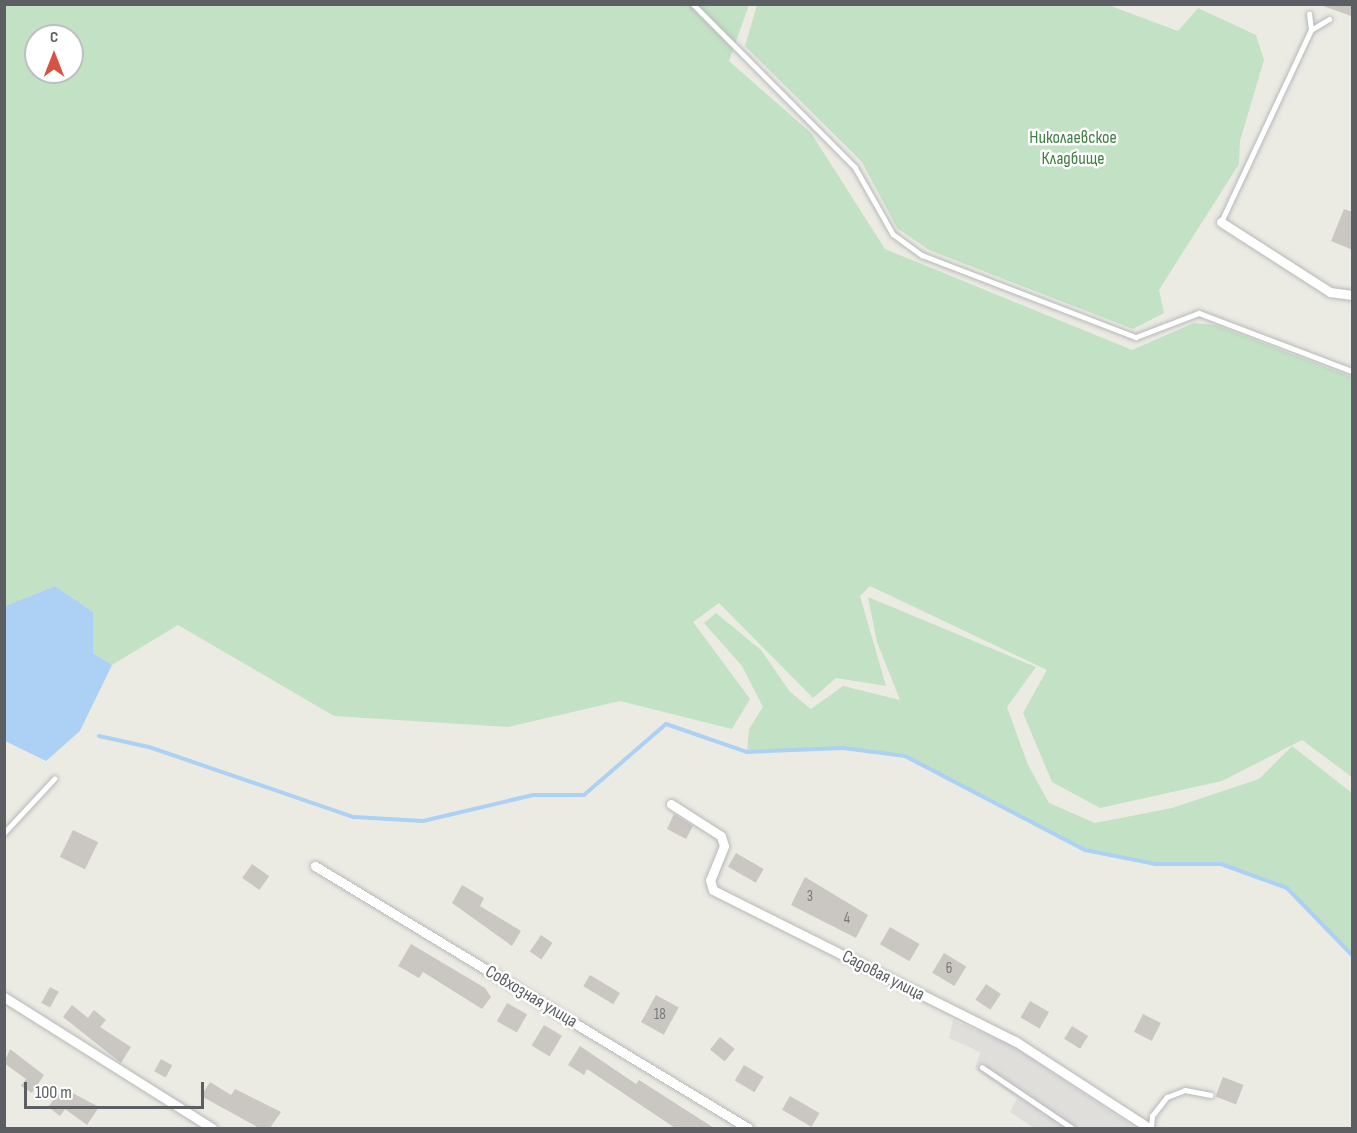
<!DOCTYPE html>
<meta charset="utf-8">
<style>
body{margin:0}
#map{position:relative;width:1357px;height:1133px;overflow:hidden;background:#ecebe3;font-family:"Sofia Sans Condensed",sans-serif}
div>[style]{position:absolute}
.industrial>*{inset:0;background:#e0dedb}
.green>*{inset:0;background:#c3e1c4}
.water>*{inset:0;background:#acd1f4}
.stream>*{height:4px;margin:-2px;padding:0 2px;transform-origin:2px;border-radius:2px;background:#acd1f4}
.building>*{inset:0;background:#cac7c2;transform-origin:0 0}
.roads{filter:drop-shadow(0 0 2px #b6b8bc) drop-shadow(0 0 2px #b6b8bc)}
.service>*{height:4.5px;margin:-2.25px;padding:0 2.25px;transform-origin:2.25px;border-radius:2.25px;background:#fff}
.minor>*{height:9px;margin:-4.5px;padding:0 4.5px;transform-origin:4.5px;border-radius:4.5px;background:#fff}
span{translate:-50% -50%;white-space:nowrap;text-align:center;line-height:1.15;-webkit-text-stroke:5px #fff;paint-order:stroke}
.number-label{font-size:15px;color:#77787a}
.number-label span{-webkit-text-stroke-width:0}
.park-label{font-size:18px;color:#3f7e44}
.street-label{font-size:18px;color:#5b5e62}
.frame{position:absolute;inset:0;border:6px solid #5b5e62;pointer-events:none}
.north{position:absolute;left:24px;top:24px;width:60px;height:60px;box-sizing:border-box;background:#fff;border:2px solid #bdbfc0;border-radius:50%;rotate:0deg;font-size:16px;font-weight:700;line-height:24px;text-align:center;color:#5b5e62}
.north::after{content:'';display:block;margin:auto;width:21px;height:27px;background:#d35443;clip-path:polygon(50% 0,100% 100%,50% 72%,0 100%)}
.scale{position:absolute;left:24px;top:1082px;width:180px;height:27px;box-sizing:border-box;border:3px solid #5b5e62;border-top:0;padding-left:8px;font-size:18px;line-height:21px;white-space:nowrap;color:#5b5e62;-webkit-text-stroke:4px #fff;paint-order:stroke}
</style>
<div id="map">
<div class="industrial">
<div style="clip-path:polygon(953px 1020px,1012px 1045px,1135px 1128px,1034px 1128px,1010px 1112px,1017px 1098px,975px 1069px,980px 1052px,949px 1038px)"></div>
</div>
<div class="green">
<div style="clip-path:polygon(evenodd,5px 5px,749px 5px,729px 61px,811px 133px,885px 249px,1132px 350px,1194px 323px,1216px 325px,1352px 377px,1352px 777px,1302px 740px,1222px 781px,1100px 808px,1052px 782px,1023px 713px,1047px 670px,870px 586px,860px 596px,886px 686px,836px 678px,813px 698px,719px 603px,693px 622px,750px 699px,732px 729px,620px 701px,508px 727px,334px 716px,178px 625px,112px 665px,93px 653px,93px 612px,55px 586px,5px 606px,5px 5px,36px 36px,72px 36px,72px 72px,36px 72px,36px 36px)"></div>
<div style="clip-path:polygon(1108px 5px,1178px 31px,1198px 8px,1256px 35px,1264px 60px,1240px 141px,1239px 164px,1159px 290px,1164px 313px,1133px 329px,929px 250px,897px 228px,862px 162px,745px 46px,757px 5px)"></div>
<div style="clip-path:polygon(868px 597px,1036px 667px,1007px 707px,1028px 765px,1049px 803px,1095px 823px,1172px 808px,1259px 779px,1292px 746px,1352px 793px,1352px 955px,1287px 888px,1221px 864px,1155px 863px,1085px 850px,905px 756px,843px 748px,747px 752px,749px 729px,763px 707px,742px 666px,704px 623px,716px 613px,761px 650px,790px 692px,811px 709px,843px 686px,900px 700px,877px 642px)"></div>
</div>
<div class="water">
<div style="clip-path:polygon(55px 586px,93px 612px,93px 653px,112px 665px,80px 731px,46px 761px,5px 741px,5px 606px)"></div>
</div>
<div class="stream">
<div style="left:99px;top:736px;width:51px;rotate:12.4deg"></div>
<div style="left:149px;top:747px;width:217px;rotate:18.9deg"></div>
<div style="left:354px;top:817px;width:69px;rotate:3.3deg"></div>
<div style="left:423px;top:821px;width:113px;rotate:-13.3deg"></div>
<div style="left:533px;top:795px;width:51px"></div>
<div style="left:584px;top:795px;width:108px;rotate:-40.9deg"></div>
<div style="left:666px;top:724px;width:86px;rotate:19.1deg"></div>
<div style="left:747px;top:752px;width:96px;rotate:-2.4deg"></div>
<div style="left:843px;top:748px;width:63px;rotate:7.4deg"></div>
<div style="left:905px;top:756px;width:203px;rotate:27.6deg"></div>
<div style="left:1085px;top:850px;width:71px;rotate:11.3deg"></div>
<div style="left:1155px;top:864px;width:66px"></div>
<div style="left:1221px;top:864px;width:70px;rotate:20deg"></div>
<div style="left:1287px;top:888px;width:93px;rotate:45.9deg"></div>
</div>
<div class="building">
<div style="clip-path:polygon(1318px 4px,1353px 4px,1353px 9px,1351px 16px)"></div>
<div style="clip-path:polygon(1344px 209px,1353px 212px,1353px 250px,1331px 241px)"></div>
<div style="clip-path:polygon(674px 814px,693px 826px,686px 839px,667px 829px)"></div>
<div style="left:73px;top:830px;width:28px;height:30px;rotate:26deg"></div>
<div style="left:736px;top:853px;width:32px;height:16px;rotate:30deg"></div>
<div style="left:252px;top:864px;width:21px;height:17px;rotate:35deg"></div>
<div style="clip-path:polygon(805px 877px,868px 915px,856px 938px,791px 905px)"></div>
<div style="clip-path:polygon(462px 885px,484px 898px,480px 906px,521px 931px,512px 946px,452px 903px)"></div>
<div style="left:890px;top:927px;width:34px;height:20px;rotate:30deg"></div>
<div style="left:541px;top:935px;width:14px;height:20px;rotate:34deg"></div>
<div style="clip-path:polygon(411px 944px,485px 988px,491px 997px,482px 1009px,423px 972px,419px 978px,398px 966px)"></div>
<div style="left:944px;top:953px;width:26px;height:23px;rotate:31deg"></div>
<div style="left:590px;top:975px;width:35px;height:13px;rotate:31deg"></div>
<div style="left:986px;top:984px;width:18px;height:19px;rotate:34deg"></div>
<div style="left:50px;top:987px;width:10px;height:18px;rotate:29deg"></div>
<div style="left:656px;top:995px;width:26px;height:31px;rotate:29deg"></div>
<div style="left:1030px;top:1001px;width:22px;height:19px;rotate:30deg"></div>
<div style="left:507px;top:1003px;width:23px;height:21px;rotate:29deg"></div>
<div style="clip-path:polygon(72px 1005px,88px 1018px,94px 1010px,106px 1020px,100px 1027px,131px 1047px,121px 1063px,63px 1017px)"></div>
<div style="left:1143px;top:1014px;width:20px;height:20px;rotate:27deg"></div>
<div style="left:544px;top:1025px;width:21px;height:24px;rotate:31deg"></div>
<div style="left:1072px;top:1026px;width:19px;height:15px;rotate:32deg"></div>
<div style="left:720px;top:1037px;width:19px;height:16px;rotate:39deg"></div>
<div style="clip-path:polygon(580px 1046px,636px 1084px,639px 1080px,714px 1128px,675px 1128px,587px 1069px,584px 1075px,568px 1065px)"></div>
<div style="clip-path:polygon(10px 1049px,44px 1075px,32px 1093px,21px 1086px,26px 1079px,4px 1063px)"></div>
<div style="left:161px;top:1059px;width:13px;height:14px;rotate:29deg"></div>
<div style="left:744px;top:1065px;width:23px;height:18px;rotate:31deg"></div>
<div style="left:1223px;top:1077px;width:22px;height:21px;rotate:21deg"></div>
<div style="clip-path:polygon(210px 1082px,231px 1095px,235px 1089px,281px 1112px,270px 1128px,259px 1128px,201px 1096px)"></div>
<div style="clip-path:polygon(63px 1088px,99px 1107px,87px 1125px,65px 1109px,60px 1116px,48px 1107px)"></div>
<div style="left:790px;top:1096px;width:34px;height:16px;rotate:30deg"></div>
</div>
<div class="roads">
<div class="service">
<div style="left:693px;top:4px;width:230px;rotate:45.2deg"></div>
<div style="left:855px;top:167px;width:77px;rotate:60.4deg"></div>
<div style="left:893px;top:234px;width:36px;rotate:36deg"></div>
<div style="left:922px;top:255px;width:229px;rotate:21deg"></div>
<div style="left:1136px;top:337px;width:67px;rotate:-20.9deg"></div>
<div style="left:1199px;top:313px;width:164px;rotate:20.8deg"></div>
<div style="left:1311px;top:30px;width:21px;rotate:-31deg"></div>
<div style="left:1221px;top:222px;width:212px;rotate:-64.9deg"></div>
<div style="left:1311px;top:30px;width:16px;rotate:-97deg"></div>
<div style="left:4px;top:833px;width:74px;rotate:-47.2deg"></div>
<div style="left:982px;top:1067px;width:109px;rotate:34.1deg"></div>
<div style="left:1151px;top:1128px;width:12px;rotate:-85deg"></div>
<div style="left:1152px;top:1116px;width:24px;rotate:-52deg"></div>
<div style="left:1167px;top:1097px;width:19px;rotate:-21deg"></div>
<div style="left:1185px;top:1090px;width:26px;rotate:11deg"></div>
</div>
<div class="minor">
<div style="left:1221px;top:222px;width:130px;rotate:32.7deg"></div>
<div style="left:1330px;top:292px;width:22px;rotate:8deg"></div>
<div style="left:671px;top:804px;width:59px;rotate:32.6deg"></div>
<div style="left:721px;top:836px;width:10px;rotate:73deg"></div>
<div style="left:724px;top:846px;width:37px;rotate:112deg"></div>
<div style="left:710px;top:880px;width:10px;rotate:73deg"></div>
<div style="left:713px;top:890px;width:338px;rotate:26.6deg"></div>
<div style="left:1015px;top:1041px;width:160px;rotate:33deg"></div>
<div style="left:315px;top:866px;width:506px;rotate:31.18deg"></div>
<div style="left:4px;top:997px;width:246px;rotate:32.2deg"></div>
</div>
</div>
<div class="number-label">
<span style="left:810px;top:897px">3</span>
<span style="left:847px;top:919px">4</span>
<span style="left:949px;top:969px">6</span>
<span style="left:660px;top:1015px">18</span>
</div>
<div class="park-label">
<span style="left:1073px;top:149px">Николаевское<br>Кладбище</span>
</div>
<div class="street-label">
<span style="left:883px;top:976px;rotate:27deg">Садовая улица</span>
<span style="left:531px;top:997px;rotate:31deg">Совхозная улица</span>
</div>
<div class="frame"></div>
<div class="north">С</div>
<div class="scale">100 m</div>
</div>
